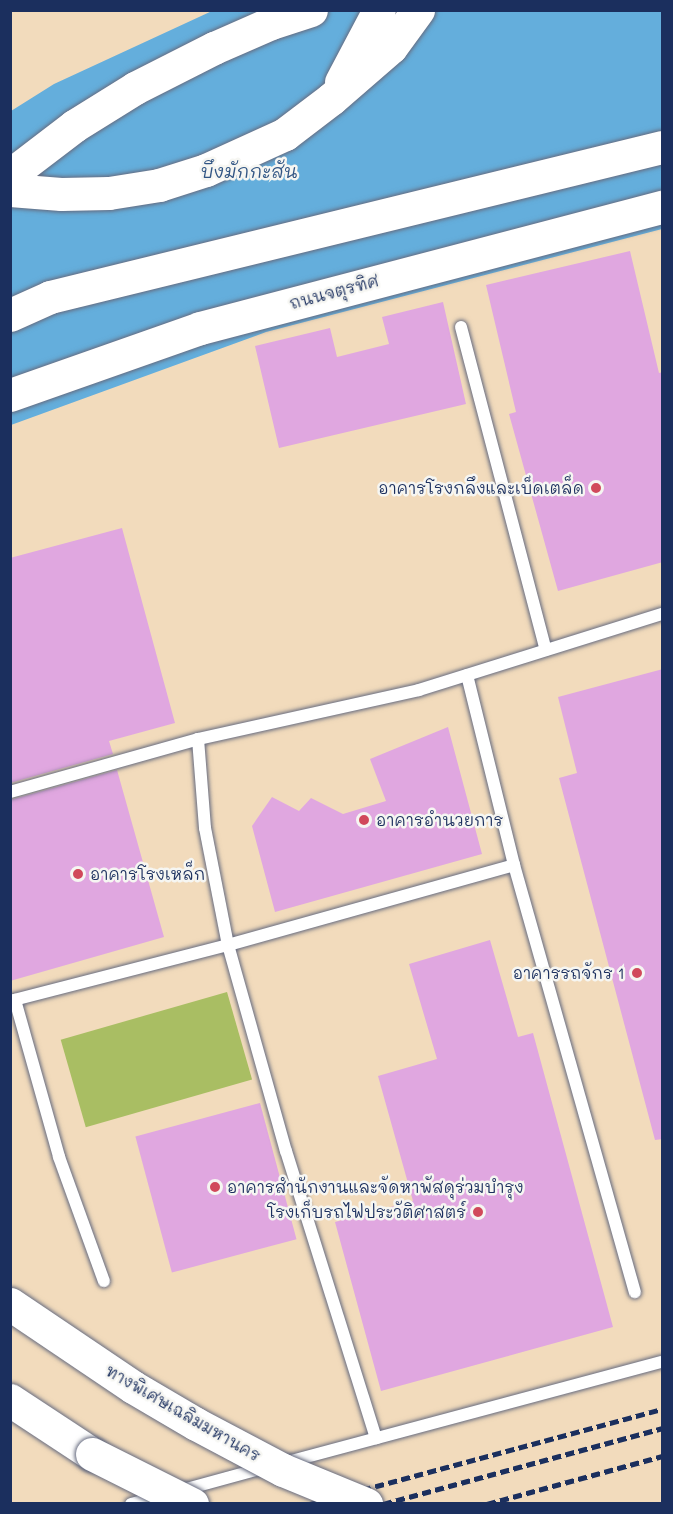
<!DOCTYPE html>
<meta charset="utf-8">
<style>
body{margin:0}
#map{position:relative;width:673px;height:1514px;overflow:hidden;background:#f2dbbc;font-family:Mali,"Playpen Sans Thai",sans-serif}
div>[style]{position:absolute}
.green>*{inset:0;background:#a9be63;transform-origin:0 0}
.water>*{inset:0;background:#64aedc}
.building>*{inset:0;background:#e0a7e0;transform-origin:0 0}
.roads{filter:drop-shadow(0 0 2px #666b7f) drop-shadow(0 0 2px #666b7f)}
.service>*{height:12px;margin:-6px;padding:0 6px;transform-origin:6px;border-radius:6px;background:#fff}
.secondary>*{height:33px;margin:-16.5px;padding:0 16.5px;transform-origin:16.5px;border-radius:16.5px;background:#fff}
.motorway>*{height:33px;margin:-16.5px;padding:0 16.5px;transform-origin:16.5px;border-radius:16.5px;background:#fff}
.rail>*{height:4.5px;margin-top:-2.25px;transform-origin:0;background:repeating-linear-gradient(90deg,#1b2f5e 0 9px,transparent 0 13.5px)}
.bridges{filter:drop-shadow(0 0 2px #666b7f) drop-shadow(0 0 2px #666b7f)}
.motorway-bridge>*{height:33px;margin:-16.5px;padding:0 16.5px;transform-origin:16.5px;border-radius:16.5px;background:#fff}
.dots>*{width:16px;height:16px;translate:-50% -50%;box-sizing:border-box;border:3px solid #f6f6f2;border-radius:50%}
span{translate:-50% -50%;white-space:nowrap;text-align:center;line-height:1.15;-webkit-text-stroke:5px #f6f6f2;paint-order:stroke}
.street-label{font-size:16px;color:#1b2f5e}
.poi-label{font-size:16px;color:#1b2f5e}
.right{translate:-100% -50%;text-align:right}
.left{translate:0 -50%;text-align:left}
.water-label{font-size:18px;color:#315584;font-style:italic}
.frame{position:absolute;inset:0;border:12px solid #1b2f5e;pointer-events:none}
</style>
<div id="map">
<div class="green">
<div style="left:227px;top:992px;width:91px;height:173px;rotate:74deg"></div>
</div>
<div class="water">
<div style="clip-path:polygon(212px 11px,662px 11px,662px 229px,266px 332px,11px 425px,11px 111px,54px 84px)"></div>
</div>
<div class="building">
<div style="clip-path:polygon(630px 251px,659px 373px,663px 372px,663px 562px,558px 591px,509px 414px,516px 412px,486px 285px)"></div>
<div style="clip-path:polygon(443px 302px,466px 404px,279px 448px,255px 346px,330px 328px,337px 357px,389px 344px,382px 317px)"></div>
<div style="clip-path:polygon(122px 528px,175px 723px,109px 741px,113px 754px,10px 783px,10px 558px)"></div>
<div style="clip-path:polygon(663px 669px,663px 1139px,655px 1140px,559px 778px,577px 773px,558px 697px)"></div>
<div style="clip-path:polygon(448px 727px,482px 854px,275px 912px,252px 826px,272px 797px,299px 811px,311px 798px,343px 814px,386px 801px,370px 759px)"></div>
<div style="clip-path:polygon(117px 770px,164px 937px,10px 981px,10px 800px)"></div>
<div style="clip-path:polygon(490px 940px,518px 1037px,533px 1033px,613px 1327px,381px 1391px,335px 1222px,413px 1201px,378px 1076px,437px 1059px,409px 964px)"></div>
<div style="left:260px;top:1103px;width:141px;height:129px;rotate:75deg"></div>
</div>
<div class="roads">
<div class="service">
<div style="left:461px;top:327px;width:334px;rotate:75.3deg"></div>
<div style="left:467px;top:675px;width:196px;rotate:76.1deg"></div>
<div style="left:514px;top:865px;width:444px;rotate:74.2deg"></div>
<div style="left:198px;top:739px;width:89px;rotate:85.5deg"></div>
<div style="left:205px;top:828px;width:119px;rotate:78.9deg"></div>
<div style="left:228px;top:945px;width:214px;rotate:74.3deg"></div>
<div style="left:286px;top:1151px;width:301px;rotate:72.6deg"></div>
<div style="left:10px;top:792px;width:195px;rotate:-15.7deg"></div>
<div style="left:198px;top:739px;width:226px;rotate:-12.5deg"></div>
<div style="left:419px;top:690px;width:255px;rotate:-17.4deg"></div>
<div style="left:15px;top:1000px;width:163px;rotate:74.3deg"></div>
<div style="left:59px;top:1157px;width:132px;rotate:70.1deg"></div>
<div style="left:10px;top:1001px;width:225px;rotate:-14.4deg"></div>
<div style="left:228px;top:945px;width:297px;rotate:-15.6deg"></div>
<div style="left:284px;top:1463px;width:391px;rotate:-15deg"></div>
<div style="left:179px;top:1491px;width:91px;rotate:-15.3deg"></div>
<div style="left:131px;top:1504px;width:30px;rotate:-15deg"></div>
</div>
<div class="secondary">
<div style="left:10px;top:175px;width:81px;rotate:-37.4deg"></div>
<div style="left:74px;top:126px;width:72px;rotate:-31.9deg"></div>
<div style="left:135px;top:88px;width:89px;rotate:-26.9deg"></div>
<div style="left:214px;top:48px;width:62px;rotate:-23.7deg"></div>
<div style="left:271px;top:23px;width:42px;rotate:-18deg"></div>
<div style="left:10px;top:395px;width:201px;rotate:-19.4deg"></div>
<div style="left:200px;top:328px;width:478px;rotate:-14.7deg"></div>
</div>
<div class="motorway">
<div style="left:341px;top:82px;width:81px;rotate:-62.2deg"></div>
<div style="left:10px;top:190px;width:51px;rotate:4.5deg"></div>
<div style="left:61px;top:194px;width:48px;rotate:-1.2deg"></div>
<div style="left:109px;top:193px;width:51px;rotate:-9.1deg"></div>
<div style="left:159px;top:185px;width:49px;rotate:-17.7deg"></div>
<div style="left:206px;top:170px;width:87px;rotate:-24.5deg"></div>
<div style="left:285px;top:134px;width:58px;rotate:-37.3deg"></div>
<div style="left:331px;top:99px;width:79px;rotate:-40.9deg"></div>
<div style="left:391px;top:47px;width:46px;rotate:-53.9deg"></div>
<div style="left:10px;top:315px;width:44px;rotate:-24.2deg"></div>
<div style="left:50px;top:297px;width:630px;rotate:-13.77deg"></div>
<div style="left:10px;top:1400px;width:98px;rotate:33.4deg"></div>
</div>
</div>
<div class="rail">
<div style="left:310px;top:1504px;width:365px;rotate:-15.1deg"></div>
<div style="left:383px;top:1504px;width:289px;rotate:-15.2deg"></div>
<div style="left:487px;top:1504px;width:181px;rotate:-15.3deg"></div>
</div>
<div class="bridges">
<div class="motorway-bridge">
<div style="left:10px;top:1304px;width:148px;rotate:34deg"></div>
<div style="left:133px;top:1387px;width:73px;rotate:30.4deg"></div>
<div style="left:196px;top:1424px;width:98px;rotate:27.9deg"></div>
<div style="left:283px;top:1470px;width:90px;rotate:22.3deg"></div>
<div style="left:92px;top:1454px;width:112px;rotate:26.6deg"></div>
</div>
</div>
<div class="dots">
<div style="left:596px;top:488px;background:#d1495b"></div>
<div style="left:364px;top:820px;background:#d1495b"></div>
<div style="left:78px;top:874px;background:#d1495b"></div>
<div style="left:637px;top:973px;background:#d1495b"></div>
<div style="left:215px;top:1187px;background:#d1495b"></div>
<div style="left:478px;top:1212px;background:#d1495b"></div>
</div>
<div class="street-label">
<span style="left:334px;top:292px;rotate:-15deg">ถนนจตุรทิศ</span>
<span style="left:183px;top:1413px;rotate:30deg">ทางพิเศษเฉลิมมหานคร</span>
</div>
<div class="poi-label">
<span class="right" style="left:584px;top:488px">อาคารโรงกลึงและเบ็ดเตล็ด</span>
<span class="left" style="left:376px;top:820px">อาคารอำนวยการ</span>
<span class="left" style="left:90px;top:874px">อาคารโรงเหล็ก</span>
<span class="right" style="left:625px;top:973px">อาคารรถจักร 1</span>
<span class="left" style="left:227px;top:1187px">อาคารสำนักงานและจัดหาพัสดุร่วมบำรุง</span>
<span class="right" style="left:466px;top:1212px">โรงเก็บรถไฟประวัติศาสตร์</span>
</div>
<div class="water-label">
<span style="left:249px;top:171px">บึงมักกะสัน</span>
</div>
<div class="frame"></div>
</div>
